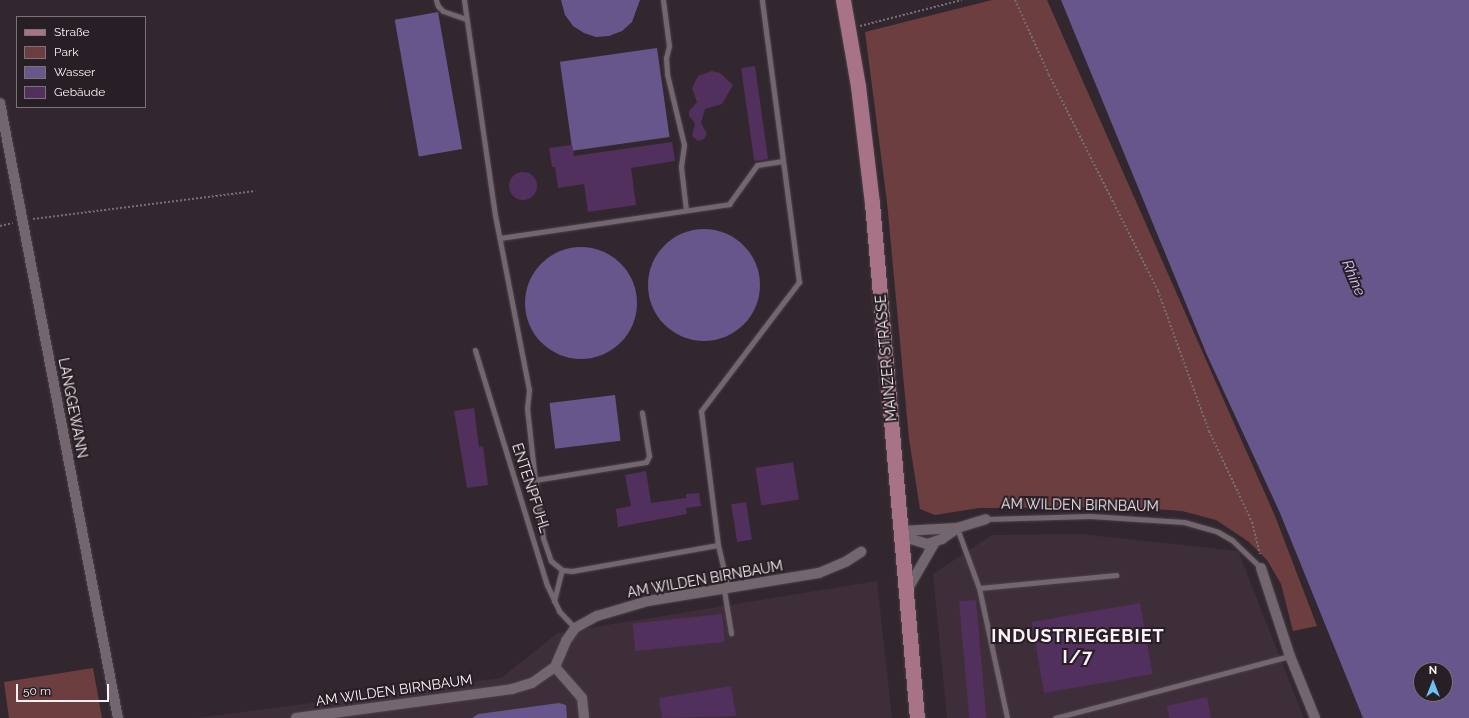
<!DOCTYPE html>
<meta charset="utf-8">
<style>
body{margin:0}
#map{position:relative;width:1469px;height:718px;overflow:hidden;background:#32272f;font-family:Raleway,sans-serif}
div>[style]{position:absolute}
.built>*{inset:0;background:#3e2e3a}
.green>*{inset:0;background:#6c3e3f}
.water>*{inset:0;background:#66568b;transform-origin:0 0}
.round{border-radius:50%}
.building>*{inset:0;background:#52305d;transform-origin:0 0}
.path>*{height:2px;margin-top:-1px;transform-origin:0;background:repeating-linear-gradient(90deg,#776d74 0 2px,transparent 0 4px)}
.roads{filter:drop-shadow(0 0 1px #4b4248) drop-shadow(0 0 1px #4b4248)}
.service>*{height:5px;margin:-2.5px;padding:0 2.5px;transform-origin:2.5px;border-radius:2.5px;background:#73666e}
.minor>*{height:10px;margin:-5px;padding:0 5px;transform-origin:5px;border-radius:5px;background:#73666e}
.primary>*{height:15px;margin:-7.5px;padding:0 7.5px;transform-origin:7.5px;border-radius:7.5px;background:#a87387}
span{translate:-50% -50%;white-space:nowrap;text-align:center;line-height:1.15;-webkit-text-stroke:4px #281e25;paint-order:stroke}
.street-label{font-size:14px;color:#faf2f7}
.water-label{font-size:15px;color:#d1c4f5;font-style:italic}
.district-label{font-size:18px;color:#faf2f7;font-weight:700;letter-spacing:1px}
.legend{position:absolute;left:16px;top:16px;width:130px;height:92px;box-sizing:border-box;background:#281e25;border:1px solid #7c7379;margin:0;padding:5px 7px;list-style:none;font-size:12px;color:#faf2f7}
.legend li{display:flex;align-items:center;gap:8px;height:20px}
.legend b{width:20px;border:1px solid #7c7379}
.north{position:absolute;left:1413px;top:662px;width:40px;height:40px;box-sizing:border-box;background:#281e25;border:1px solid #7c7379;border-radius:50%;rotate:0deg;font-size:11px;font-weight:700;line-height:16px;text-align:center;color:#faf2f7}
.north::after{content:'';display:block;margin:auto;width:14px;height:18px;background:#6ec2f3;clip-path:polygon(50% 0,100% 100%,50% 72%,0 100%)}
.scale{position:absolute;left:16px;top:684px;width:93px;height:18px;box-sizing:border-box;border:2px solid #faf2f7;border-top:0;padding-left:5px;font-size:12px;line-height:14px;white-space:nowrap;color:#faf2f7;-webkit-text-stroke:3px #281e25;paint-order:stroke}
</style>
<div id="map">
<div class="built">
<div style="clip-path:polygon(1080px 534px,1238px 551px,1304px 718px,947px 718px,933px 574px,992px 535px)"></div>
<div style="clip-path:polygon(877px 581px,892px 718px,197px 718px,501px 678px,558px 633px)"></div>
</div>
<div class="green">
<div style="clip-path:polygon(992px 0,1047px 0,1275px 516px,1317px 626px,1293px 631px,1281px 584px,1267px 560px,1249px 542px,1216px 520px,1182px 511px,1126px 507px,979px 508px,935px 515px,920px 509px,909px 439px,887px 202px,865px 32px)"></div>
<div style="clip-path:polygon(93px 668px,102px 718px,9px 718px,4px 682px)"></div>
</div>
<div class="water">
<div style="clip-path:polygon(561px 0,640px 0,632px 22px,622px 31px,609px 36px,596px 37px,584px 33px,573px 26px,565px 15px)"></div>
<div style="clip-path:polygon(evenodd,1061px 0,1469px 0,1469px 718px,1363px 718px,1280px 513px,1207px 355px,1061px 0,1421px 670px,1445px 670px,1445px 694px,1421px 694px,1421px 670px)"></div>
<div style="left:438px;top:12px;width:139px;height:44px;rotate:80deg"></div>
<div style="left:657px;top:48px;width:90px;height:98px;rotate:82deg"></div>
<div class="round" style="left:648px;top:229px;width:112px;height:112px"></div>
<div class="round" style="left:525px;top:247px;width:112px;height:112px"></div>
<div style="left:615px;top:395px;width:46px;height:66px;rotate:83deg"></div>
<div style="clip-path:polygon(559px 703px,566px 705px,567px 718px,472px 718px,478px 714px)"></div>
</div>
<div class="building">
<div style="left:755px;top:66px;width:94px;height:14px;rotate:82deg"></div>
<div style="clip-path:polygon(712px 71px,720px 73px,733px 85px,722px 104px,705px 109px,701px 123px,707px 134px,704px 139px,698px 141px,692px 136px,695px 123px,689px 116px,689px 111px,697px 102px,692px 88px,698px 76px)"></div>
<div style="clip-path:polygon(672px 142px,675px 161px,631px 168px,636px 205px,588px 212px,584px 184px,558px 188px,555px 167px,552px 167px,549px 148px,572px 145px,574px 156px)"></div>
<div class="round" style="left:509px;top:172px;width:28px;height:28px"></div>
<div style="clip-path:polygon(474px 408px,479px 447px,483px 446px,488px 485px,467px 488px,454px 411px)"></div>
<div style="left:793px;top:462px;width:38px;height:38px;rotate:81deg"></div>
<div style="clip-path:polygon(646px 471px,651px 503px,686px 498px,686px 494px,699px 493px,701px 506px,686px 508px,687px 514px,618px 527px,616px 509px,631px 506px,625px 475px)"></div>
<div style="left:746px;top:502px;width:38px;height:15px;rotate:81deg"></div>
<div style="left:976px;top:600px;width:119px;height:17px;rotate:85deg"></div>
<div style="left:1140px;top:603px;width:72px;height:110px;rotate:80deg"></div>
<div style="left:722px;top:614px;width:28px;height:90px;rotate:84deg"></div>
<div style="clip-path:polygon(731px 686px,736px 716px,662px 718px,659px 698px)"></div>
<div style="clip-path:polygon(1207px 697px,1211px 718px,1169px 718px,1167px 706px)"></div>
</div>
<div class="path">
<div style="left:1015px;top:0;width:82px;rotate:65.6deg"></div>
<div style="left:1049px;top:75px;width:242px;rotate:63.2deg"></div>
<div style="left:1158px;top:291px;width:149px;rotate:70deg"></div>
<div style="left:1209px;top:431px;width:101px;rotate:64.7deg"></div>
<div style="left:1252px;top:522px;width:33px;rotate:76deg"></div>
<div style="left:860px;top:26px;width:105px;rotate:-14.3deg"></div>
<div style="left:33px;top:219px;width:224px;rotate:-7.2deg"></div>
<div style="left:0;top:226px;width:13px;rotate:-13deg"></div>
</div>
<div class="roads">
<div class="service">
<div style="left:436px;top:0;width:6px;rotate:72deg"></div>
<div style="left:438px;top:6px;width:7px;rotate:45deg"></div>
<div style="left:443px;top:11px;width:24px;rotate:19deg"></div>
<div style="left:464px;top:0;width:217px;rotate:81.8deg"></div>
<div style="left:495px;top:215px;width:178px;rotate:79deg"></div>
<div style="left:529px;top:390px;width:18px;rotate:96deg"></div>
<div style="left:527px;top:408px;width:72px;rotate:83.7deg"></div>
<div style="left:535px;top:480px;width:59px;rotate:82.1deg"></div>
<div style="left:543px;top:538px;width:24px;rotate:71deg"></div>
<div style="left:551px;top:561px;width:14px;rotate:39deg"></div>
<div style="left:562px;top:570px;width:10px;rotate:6deg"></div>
<div style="left:572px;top:571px;width:148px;rotate:-10.1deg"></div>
<div style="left:663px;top:0;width:46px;rotate:82.6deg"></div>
<div style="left:669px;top:46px;width:12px;rotate:104deg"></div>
<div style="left:666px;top:58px;width:16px;rotate:86deg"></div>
<div style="left:667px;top:74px;width:73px;rotate:76.5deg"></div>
<div style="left:684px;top:145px;width:22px;rotate:98deg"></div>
<div style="left:681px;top:167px;width:43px;rotate:83.4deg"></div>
<div style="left:500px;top:238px;width:232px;rotate:-8.4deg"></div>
<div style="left:729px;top:204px;width:48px;rotate:-54.3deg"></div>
<div style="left:757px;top:165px;width:26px;rotate:-9deg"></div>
<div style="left:475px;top:350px;width:246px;rotate:73deg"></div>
<div style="left:547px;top:585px;width:29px;rotate:65deg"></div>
<div style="left:559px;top:611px;width:23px;rotate:47deg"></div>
<div style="left:535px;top:480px;width:112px;rotate:-9.2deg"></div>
<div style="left:646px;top:462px;width:7px;rotate:-63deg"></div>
<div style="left:649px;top:456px;width:44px;rotate:-99.2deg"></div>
<div style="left:986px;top:519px;width:104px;rotate:-1.7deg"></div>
<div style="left:1090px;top:516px;width:94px;rotate:3.7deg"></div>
<div style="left:1184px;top:522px;width:35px;rotate:16deg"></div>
<div style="left:1218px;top:532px;width:16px;rotate:30deg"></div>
<div style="left:1232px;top:540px;width:40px;rotate:44deg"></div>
<div style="left:957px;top:528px;width:64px;rotate:69.9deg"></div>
<div style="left:979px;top:588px;width:133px;rotate:77.8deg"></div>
<div style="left:728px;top:588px;width:44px;rotate:-103.1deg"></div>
<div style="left:718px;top:545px;width:135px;rotate:-97.2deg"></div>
<div style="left:701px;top:411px;width:162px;rotate:-52.8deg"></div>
<div style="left:799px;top:282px;width:284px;rotate:-97.5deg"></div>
<div style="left:979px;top:588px;width:138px;rotate:-5.4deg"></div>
<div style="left:724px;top:590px;width:44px;rotate:80.8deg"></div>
<div style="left:554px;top:601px;width:32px;rotate:-76deg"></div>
<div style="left:1055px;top:718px;width:243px;rotate:-14.8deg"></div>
</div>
<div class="minor">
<div style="left:0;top:103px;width:626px;rotate:79.14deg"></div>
<div style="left:901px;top:531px;width:56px;rotate:-3.1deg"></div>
<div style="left:901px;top:536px;width:27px;rotate:17deg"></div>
<div style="left:927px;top:544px;width:16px;rotate:-18deg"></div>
<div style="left:942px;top:539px;width:19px;rotate:-36deg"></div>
<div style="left:957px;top:528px;width:30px;rotate:-17deg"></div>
<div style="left:1261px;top:568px;width:93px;rotate:71.8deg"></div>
<div style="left:1290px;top:656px;width:67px;rotate:68deg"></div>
<div style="left:906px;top:592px;width:58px;rotate:-59.9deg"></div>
<div style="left:555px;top:667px;width:41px;rotate:48.9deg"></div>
<div style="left:582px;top:698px;width:20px;rotate:84deg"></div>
<div style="left:296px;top:718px;width:218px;rotate:-7.6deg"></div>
<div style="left:512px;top:689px;width:21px;rotate:-17deg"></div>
<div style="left:532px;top:683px;width:28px;rotate:-35deg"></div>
<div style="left:555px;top:667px;width:28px;rotate:-67deg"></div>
<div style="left:566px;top:641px;width:16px;rotate:-55deg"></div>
<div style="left:575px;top:628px;width:25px;rotate:-29deg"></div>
<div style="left:597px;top:616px;width:53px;rotate:-16.4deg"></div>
<div style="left:648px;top:601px;width:173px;rotate:-9.3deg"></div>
<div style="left:819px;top:573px;width:30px;rotate:-23deg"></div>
<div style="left:847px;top:561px;width:17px;rotate:-33deg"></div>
</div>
<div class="primary">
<div style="left:843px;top:0;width:87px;rotate:80.1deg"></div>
<div style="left:858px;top:86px;width:118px;rotate:83.2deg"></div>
<div style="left:872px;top:203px;width:517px;rotate:85.01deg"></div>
</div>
</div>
<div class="street-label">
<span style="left:886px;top:358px;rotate:-95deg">MAINZER STRASSE</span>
<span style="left:73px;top:408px;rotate:79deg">LANGGEWANN</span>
<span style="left:531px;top:488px;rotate:72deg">ENTENPFUHL</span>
<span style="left:1080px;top:505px;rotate:1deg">AM WILDEN BIRNBAUM</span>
<span style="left:705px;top:579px;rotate:-10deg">AM WILDEN BIRNBAUM</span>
<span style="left:394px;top:690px;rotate:-8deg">AM WILDEN BIRNBAUM</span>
</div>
<div class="water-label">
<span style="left:1353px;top:278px;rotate:67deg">Rhine</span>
</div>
<div class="district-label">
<span style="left:1078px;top:647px">INDUSTRIEGEBIET<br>I/7</span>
</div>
<ul class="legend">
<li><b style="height:5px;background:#a87387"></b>Straße</li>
<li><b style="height:11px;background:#6c3e3f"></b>Park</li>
<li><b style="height:11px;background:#66568b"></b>Wasser</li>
<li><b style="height:11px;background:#52305d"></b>Gebäude</li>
</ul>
<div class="north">N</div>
<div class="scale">50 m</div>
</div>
